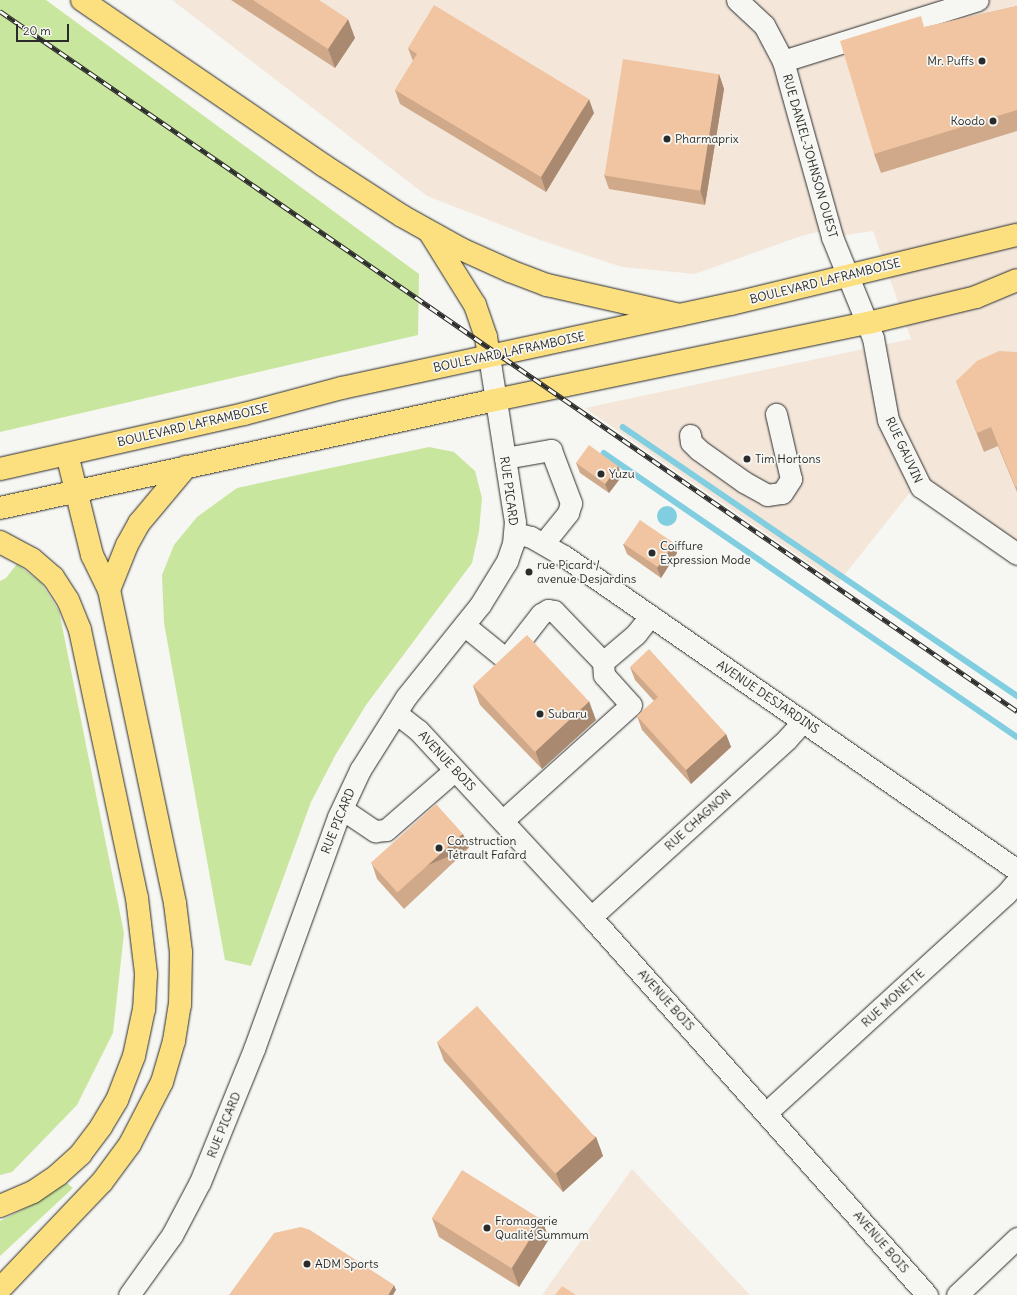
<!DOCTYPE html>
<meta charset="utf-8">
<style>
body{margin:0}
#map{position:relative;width:1017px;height:1295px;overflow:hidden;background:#f6f6f2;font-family:Delius,sans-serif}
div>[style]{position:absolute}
.built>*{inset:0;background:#f4e7da}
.green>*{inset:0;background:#c8e69d}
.water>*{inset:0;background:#81cee0}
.round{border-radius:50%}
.stream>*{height:5.5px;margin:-2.75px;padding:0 2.75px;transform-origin:2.75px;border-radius:2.75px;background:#81cee0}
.roads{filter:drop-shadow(0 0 1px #2b2b2b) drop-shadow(0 0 1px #2b2b2b)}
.minor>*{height:21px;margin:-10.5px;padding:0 10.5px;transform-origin:10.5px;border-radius:10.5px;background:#f6f6f2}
.major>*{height:22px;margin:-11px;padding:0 11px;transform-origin:11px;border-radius:11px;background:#fce080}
.highway>*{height:22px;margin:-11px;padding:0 11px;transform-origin:11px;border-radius:11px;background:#fce080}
.rail>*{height:4.5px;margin-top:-2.25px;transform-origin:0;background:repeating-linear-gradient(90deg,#f6f6f2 0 9px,#2b2b2b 0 18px);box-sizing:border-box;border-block:1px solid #2b2b2b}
.wall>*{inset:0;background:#cfa98a}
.shaded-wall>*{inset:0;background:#a98a71;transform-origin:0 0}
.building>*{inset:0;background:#f1c5a1;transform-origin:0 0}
.dots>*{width:11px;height:11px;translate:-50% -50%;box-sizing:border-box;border:2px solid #f6f6f2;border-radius:50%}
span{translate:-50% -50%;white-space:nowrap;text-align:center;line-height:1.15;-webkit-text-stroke:3.5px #f6f6f2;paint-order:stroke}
.poi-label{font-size:12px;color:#2b2b2b}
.right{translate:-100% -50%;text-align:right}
.left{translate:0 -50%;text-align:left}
.street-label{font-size:12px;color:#2b2b2b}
.scale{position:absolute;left:16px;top:24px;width:53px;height:18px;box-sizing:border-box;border:2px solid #2b2b2b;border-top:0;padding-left:5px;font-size:12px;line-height:14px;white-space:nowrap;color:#2b2b2b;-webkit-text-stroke:3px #f6f6f2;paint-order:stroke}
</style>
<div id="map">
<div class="built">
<div style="clip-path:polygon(172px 0,1017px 0,1017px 554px,916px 485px,838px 583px,585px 408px,911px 339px,873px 231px,832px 237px,830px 229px,798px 237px,695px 274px,622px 267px,540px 240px,427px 196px)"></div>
<div style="clip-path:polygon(632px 1169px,750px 1295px,542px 1295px)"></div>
</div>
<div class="green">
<div style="clip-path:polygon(0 0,46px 0,419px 274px,418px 335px,0 432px)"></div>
<div style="clip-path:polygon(429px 447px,454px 452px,475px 471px,482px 498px,479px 531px,472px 563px,366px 705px,336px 754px,311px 802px,251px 966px,225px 960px,164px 623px,162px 575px,174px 545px,197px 517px,237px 488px)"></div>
<div style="clip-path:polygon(17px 564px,41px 583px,59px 611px,124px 933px,113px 1033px,77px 1105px,12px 1172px,0 1175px,0 581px,6px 578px)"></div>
<div style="clip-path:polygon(67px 1183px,73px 1188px,0 1256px,0 1221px,34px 1204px)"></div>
</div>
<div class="water">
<div class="round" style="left:657px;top:506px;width:20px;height:20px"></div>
</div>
<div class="stream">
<div style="left:623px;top:427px;width:477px;rotate:34.3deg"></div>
<div style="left:604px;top:453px;width:501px;rotate:34.51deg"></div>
</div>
<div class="roads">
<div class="minor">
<div style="left:737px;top:0;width:37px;rotate:43deg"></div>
<div style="left:764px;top:25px;width:41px;rotate:62.2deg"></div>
<div style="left:783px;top:61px;width:183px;rotate:74.4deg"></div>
<div style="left:832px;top:237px;width:109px;rotate:67.9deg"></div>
<div style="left:873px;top:338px;width:83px;rotate:79.6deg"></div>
<div style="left:888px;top:420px;width:75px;rotate:63.8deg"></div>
<div style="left:921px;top:487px;width:117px;rotate:34.9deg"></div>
<div style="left:783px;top:61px;width:204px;rotate:-17.4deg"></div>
<div style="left:690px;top:435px;width:7px;rotate:82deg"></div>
<div style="left:691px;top:442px;width:11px;rotate:45deg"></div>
<div style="left:699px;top:450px;width:55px;rotate:35.4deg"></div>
<div style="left:744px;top:482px;width:26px;rotate:29deg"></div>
<div style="left:767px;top:495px;width:15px;rotate:-8deg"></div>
<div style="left:782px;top:493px;width:17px;rotate:-57deg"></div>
<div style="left:791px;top:479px;width:67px;rotate:-103deg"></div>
<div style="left:505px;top:458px;width:47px;rotate:-9.9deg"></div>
<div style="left:551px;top:450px;width:57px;rotate:69.3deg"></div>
<div style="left:571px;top:503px;width:10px;rotate:107deg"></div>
<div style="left:568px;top:513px;width:38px;rotate:129deg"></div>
<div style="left:515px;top:533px;width:16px;rotate:14deg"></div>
<div style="left:531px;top:537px;width:38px;rotate:30deg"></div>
<div style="left:564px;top:556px;width:551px;rotate:34.73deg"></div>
<div style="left:464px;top:625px;width:54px;rotate:39deg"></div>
<div style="left:506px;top:659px;width:57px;rotate:-52.1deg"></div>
<div style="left:541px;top:614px;width:8px;rotate:-30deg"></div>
<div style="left:548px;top:610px;width:6px;rotate:9deg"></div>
<div style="left:554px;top:611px;width:71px;rotate:46.1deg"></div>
<div style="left:603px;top:662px;width:13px;rotate:86deg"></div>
<div style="left:604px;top:675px;width:40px;rotate:48deg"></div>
<div style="left:631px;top:705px;width:173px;rotate:138deg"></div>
<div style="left:603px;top:662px;width:43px;rotate:-40.3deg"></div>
<div style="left:636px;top:634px;width:23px;rotate:-52deg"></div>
<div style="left:396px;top:713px;width:28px;rotate:38deg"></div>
<div style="left:418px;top:730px;width:255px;rotate:47.2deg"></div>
<div style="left:591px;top:917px;width:506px;rotate:48.37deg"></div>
<div style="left:342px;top:809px;width:40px;rotate:34deg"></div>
<div style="left:375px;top:831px;width:11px;rotate:-5deg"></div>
<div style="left:386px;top:830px;width:91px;rotate:-41deg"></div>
<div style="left:591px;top:917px;width:265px;rotate:-42.2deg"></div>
<div style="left:787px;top:739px;width:24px;rotate:-48deg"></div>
<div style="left:767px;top:1112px;width:323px;rotate:-42.4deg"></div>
<div style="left:1006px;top:894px;width:17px;rotate:-50deg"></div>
<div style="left:129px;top:1295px;width:74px;rotate:-54.4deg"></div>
<div style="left:172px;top:1235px;width:60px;rotate:-62.2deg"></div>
<div style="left:200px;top:1182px;width:144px;rotate:-67.9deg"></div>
<div style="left:254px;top:1049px;width:247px;rotate:-70.1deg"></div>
<div style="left:338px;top:817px;width:52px;rotate:-64.9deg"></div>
<div style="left:360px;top:770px;width:86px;rotate:-57.8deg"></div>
<div style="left:406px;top:697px;width:118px;rotate:-51.2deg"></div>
<div style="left:480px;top:605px;width:52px;rotate:-58.5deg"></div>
<div style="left:507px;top:561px;width:18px;rotate:-71deg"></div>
<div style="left:513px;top:544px;width:22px;rotate:-85deg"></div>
<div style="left:515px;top:522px;width:168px;rotate:-98.9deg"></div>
<div style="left:957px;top:1295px;width:83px;rotate:-43.5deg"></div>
</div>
<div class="major">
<div style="left:0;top:469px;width:250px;rotate:-12.7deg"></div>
<div style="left:244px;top:414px;width:101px;rotate:-14.9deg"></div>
<div style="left:342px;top:388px;width:398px;rotate:-12.2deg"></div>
<div style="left:731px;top:304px;width:294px;rotate:-13.6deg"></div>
<div style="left:0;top:508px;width:507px;rotate:-12.31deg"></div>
<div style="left:495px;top:400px;width:381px;rotate:-11.7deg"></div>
<div style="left:868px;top:323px;width:111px;rotate:-13.5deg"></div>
<div style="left:976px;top:297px;width:44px;rotate:-22.5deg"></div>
</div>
<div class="highway">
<div style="left:82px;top:0;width:292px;rotate:34.4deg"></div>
<div style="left:323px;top:165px;width:94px;rotate:32.8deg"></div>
<div style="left:402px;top:216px;width:68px;rotate:29.2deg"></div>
<div style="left:461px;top:249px;width:54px;rotate:24.2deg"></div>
<div style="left:510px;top:271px;width:40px;rotate:21deg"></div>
<div style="left:547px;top:285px;width:136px;rotate:12.7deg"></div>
<div style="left:430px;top:233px;width:85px;rotate:58deg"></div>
<div style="left:475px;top:305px;width:34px;rotate:71deg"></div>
<div style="left:486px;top:337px;width:19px;rotate:81deg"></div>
<div style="left:0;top:542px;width:36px;rotate:28deg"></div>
<div style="left:32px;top:559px;width:28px;rotate:41deg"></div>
<div style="left:53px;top:577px;width:27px;rotate:57deg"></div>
<div style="left:68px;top:600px;width:32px;rotate:68deg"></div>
<div style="left:80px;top:630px;width:274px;rotate:78deg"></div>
<div style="left:137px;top:898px;width:77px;rotate:83.2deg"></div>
<div style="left:146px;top:974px;width:35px;rotate:93deg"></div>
<div style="left:144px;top:1009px;width:48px;rotate:102deg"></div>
<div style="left:134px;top:1056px;width:47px;rotate:111.1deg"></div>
<div style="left:117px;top:1100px;width:31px;rotate:121deg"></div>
<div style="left:101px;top:1127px;width:34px;rotate:127deg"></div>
<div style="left:81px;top:1154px;width:31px;rotate:138deg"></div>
<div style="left:58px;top:1175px;width:30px;rotate:146deg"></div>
<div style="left:33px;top:1192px;width:36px;rotate:157deg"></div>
<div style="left:109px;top:590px;width:48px;rotate:-68.2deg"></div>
<div style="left:127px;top:545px;width:26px;rotate:-61deg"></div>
<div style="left:140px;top:522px;width:72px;rotate:-50.1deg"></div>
<div style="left:0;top:1289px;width:148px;rotate:-46.4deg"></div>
<div style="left:102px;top:1182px;width:47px;rotate:-53.6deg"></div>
<div style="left:130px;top:1144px;width:70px;rotate:-62.7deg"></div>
<div style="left:162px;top:1082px;width:43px;rotate:-73.7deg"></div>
<div style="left:174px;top:1041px;width:36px;rotate:-81deg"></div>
<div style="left:180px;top:1005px;width:53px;rotate:-88.9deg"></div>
<div style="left:181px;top:952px;width:49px;rotate:-97deg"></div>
<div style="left:175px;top:903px;width:320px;rotate:-101.9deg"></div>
<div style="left:109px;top:590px;width:39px;rotate:-116deg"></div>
<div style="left:92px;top:555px;width:104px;rotate:-103.9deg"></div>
</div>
</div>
<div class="rail">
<div style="left:0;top:11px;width:1235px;rotate:34.54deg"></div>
</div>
<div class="wall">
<div style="clip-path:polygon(231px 0,319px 0,355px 38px,335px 68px)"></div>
<div style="clip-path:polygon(1017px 6px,1017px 131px,881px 173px,874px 154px,925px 27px)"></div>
<div style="clip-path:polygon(408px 48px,594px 113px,546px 192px,400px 104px,395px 90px,413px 61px)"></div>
<div style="clip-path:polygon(719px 74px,724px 89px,705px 205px,609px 189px,604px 175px)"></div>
<div style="clip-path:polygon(1017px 352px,1017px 492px,998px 446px,984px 452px,956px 381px)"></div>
<div style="clip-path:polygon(576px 463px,618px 466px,622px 476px,609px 493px,580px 473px)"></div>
<div style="clip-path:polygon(674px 543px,677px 553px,661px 578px,627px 554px,623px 544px)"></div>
<div style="clip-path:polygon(630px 667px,726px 734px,731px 747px,691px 784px,642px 730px,637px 716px,654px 701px,635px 680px)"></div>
<div style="clip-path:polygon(473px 686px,596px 720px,542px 769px,480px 705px)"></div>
<div style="clip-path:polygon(469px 848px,404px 909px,377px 879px,372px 864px)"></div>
<div style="clip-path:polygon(437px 1042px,596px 1137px,603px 1156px,563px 1192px,444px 1061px)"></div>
<div style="clip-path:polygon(432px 1218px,542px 1220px,549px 1239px,519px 1287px,439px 1237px)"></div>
</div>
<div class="shaded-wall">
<div style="clip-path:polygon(348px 19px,355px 38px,335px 68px,328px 49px)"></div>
<div style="clip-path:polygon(719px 74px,724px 89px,705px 205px,700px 190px)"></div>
<div style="clip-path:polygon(589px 99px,594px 113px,546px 192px,541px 177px)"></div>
<div style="clip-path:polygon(618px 466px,622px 476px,609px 493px,605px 484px)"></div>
<div style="clip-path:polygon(674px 543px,677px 553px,661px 578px,657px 568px)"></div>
<div style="clip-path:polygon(589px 701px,596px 720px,542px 769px,535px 750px)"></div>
<div style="clip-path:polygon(726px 734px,731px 747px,691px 784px,686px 770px)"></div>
<div style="left:463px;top:834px;width:15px;height:88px;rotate:67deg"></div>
<div style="clip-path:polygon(596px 1137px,603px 1156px,563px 1192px,556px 1173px)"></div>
<div style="clip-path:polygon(542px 1220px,549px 1239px,519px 1287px,512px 1268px)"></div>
<div style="clip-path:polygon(394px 1285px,396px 1290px,393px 1295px,388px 1295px)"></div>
</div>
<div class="building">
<div style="clip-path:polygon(253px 0,319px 0,348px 19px,328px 49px)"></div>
<div style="clip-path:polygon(434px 5px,589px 99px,541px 177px,395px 90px,417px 54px,408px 48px)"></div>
<div style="clip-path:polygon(1017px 6px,1017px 110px,874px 154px,840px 41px,921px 16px,924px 27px)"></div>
<div style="left:623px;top:59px;width:97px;height:118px;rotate:9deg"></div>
<div style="clip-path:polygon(999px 351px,1017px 352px,1017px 487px,1015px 486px,991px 427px,977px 433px,956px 381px,977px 361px)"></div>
<div style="left:589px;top:445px;width:36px;height:22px;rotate:36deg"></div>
<div style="left:640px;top:520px;width:41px;height:29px;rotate:34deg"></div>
<div style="left:527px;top:635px;width:91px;height:74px;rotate:47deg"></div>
<div style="clip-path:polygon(649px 649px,726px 734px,686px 770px,637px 716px,658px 697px,630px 667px)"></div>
<div style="left:436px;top:804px;width:40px;height:88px;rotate:48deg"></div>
<div style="left:477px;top:1006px;width:177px;height:54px;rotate:48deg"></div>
<div style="left:462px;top:1170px;width:94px;height:57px;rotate:32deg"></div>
<div style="clip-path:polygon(301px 1227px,310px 1230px,394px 1285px,388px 1295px,229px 1295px,274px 1233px)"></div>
<div style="clip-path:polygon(562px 1286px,576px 1295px,555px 1295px)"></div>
</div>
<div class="dots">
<div style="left:982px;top:61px;background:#2b2b2b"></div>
<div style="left:993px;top:121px;background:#2b2b2b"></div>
<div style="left:667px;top:139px;background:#2b2b2b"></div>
<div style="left:747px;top:459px;background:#2b2b2b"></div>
<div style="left:601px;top:474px;background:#2b2b2b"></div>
<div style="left:652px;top:553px;background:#2b2b2b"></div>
<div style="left:529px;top:572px;background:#2b2b2b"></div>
<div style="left:540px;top:714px;background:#2b2b2b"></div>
<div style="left:439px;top:848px;background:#2b2b2b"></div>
<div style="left:487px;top:1228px;background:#2b2b2b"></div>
<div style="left:307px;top:1264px;background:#2b2b2b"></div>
</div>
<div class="poi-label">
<span class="right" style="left:974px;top:61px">Mr. Puffs</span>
<span class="right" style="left:985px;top:121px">Koodo</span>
<span class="left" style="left:675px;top:139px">Pharmaprix</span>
<span class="left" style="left:755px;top:459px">Tim Hortons</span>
<span class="left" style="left:609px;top:474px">Yuzu</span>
<span class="left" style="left:660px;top:553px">Coiffure<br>Expression Mode</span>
<span class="left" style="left:537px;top:572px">rue Picard /<br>avenue Desjardins</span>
<span class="left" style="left:548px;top:714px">Subaru</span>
<span class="left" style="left:447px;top:848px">Construction<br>Tétrault Fafard</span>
<span class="left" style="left:495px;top:1228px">Fromagerie<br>Qualité Summum</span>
<span class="left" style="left:315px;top:1264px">ADM Sports</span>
</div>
<div class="street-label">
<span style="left:810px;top:156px;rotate:74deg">RUE DANIEL-JOHNSON OUEST</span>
<span style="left:825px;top:281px;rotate:-14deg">BOULEVARD LAFRAMBOISE</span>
<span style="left:509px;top:352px;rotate:-12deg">BOULEVARD LAFRAMBOISE</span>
<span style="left:193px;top:425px;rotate:-13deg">BOULEVARD LAFRAMBOISE</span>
<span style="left:904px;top:450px;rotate:65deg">RUE GAUVIN</span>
<span style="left:509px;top:491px;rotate:82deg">RUE PICARD</span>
<span style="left:768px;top:697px;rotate:34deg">AVENUE DESJARDINS</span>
<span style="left:447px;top:761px;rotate:47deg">AVENUE BOIS</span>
<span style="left:698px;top:820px;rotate:-42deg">RUE CHAGNON</span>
<span style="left:338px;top:821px;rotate:-68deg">RUE PICARD</span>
<span style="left:893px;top:998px;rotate:-42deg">RUE MONETTE</span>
<span style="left:666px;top:1000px;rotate:48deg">AVENUE BOIS</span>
<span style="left:224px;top:1125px;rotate:-68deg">RUE PICARD</span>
<span style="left:881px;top:1242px;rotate:49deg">AVENUE BOIS</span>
</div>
<div class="scale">20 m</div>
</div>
